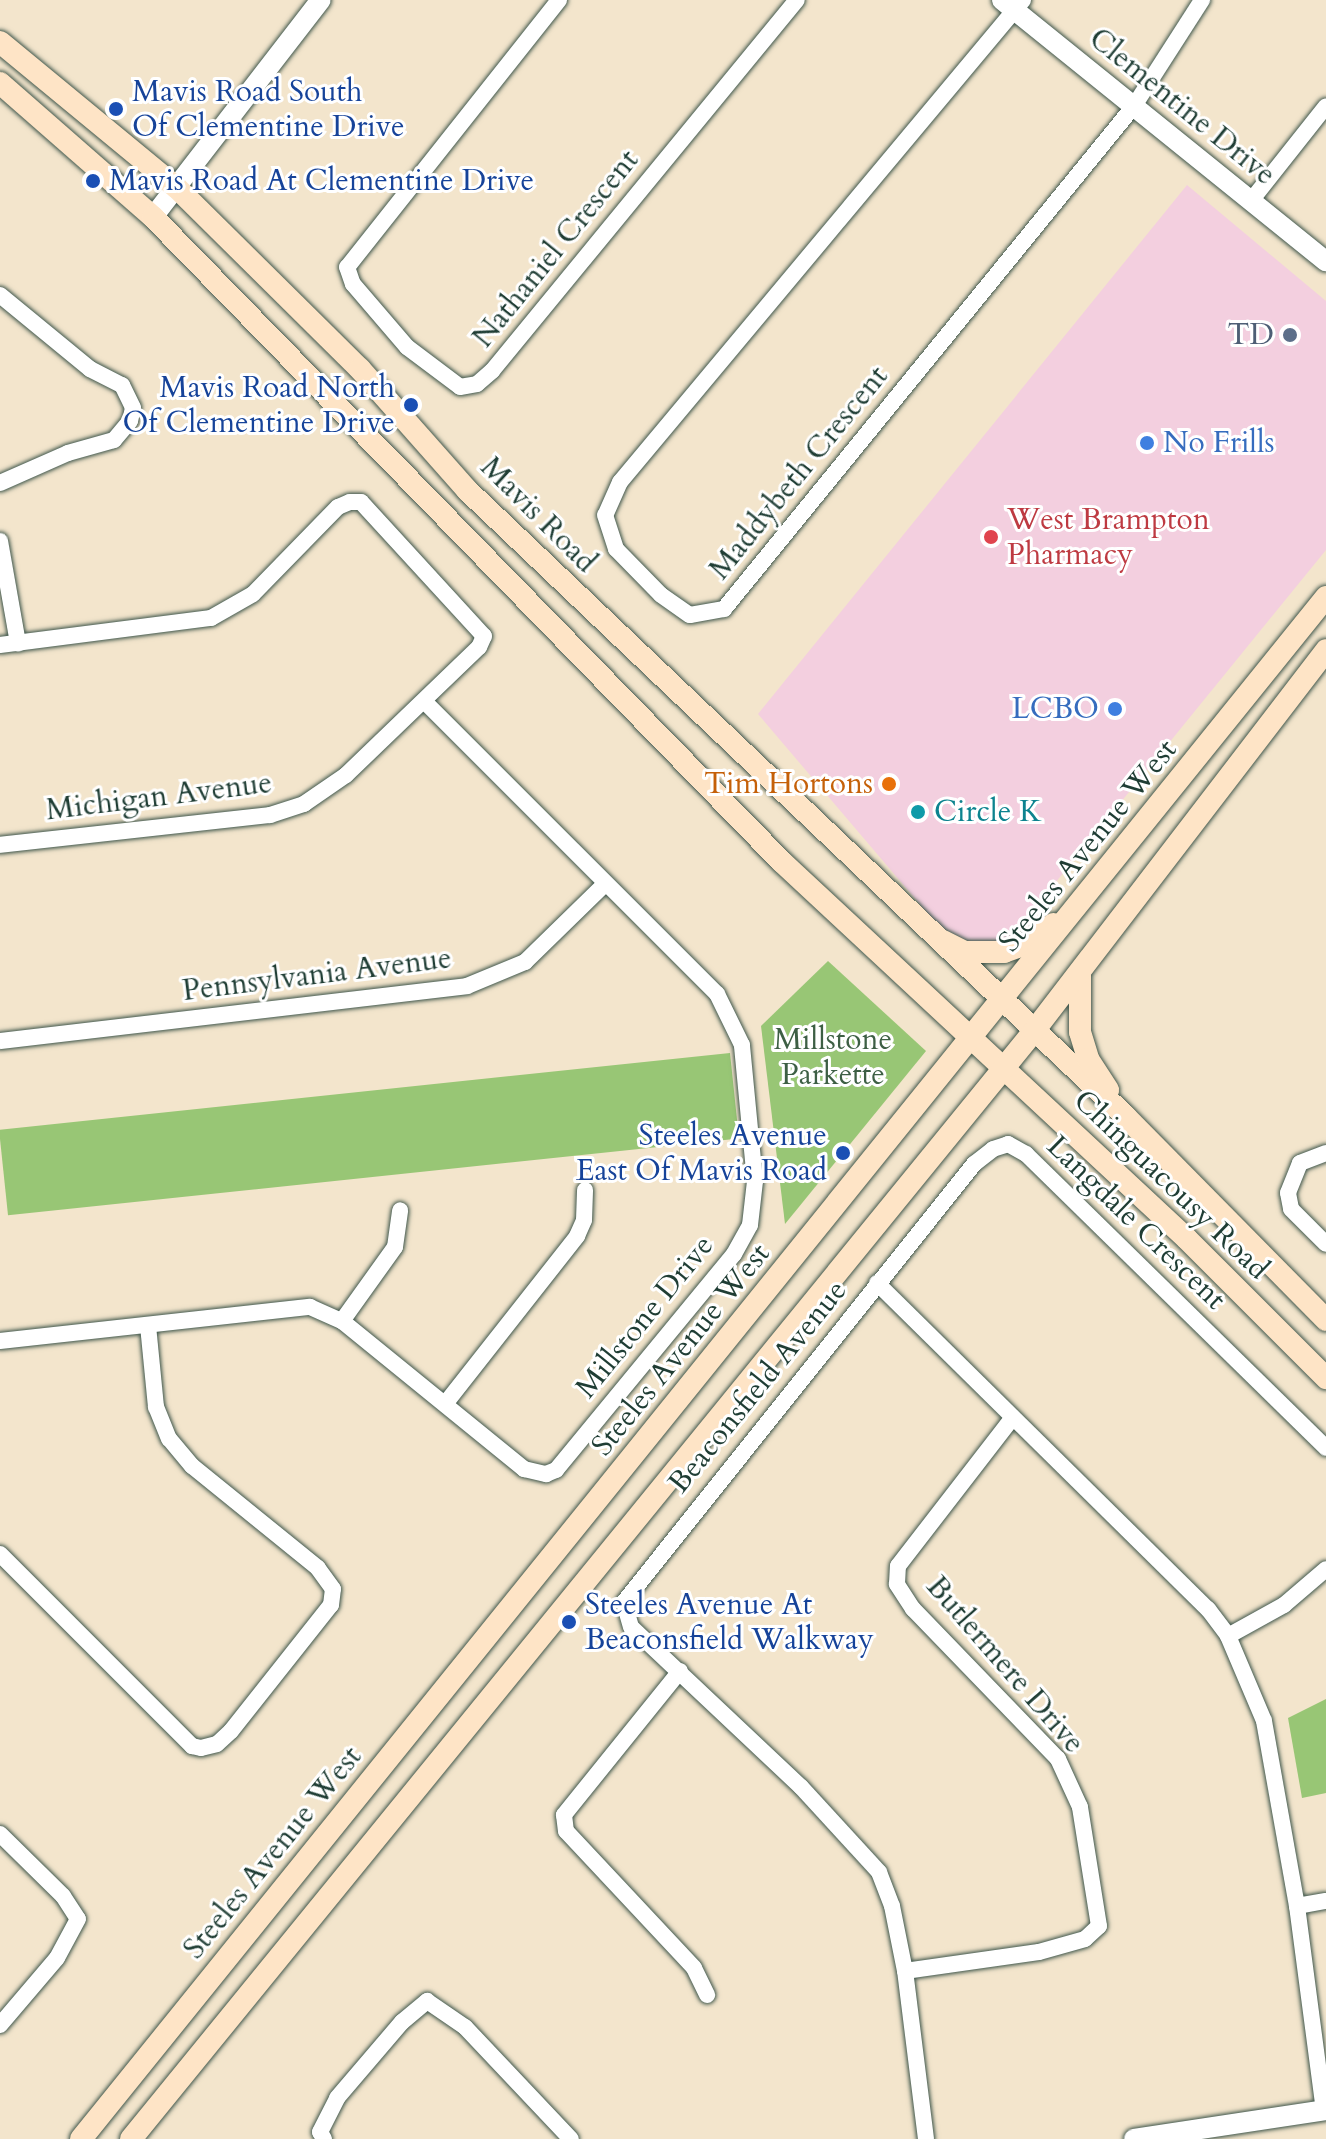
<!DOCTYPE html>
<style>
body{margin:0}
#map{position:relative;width:1326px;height:2139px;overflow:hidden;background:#f3e5cc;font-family:Cardo,serif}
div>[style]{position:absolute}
.built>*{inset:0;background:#f3cfdf}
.green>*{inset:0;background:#98c675;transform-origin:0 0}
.roads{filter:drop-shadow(0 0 2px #3f564b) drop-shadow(0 0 2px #3f564b)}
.minor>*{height:16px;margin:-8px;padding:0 8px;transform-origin:8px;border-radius:8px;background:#fff}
.tertiary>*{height:20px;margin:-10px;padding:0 10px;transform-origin:10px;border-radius:10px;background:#fff}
.secondary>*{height:22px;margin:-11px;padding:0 11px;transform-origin:11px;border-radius:11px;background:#fee4c6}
.dots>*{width:22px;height:22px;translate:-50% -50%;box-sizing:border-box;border:4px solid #fff;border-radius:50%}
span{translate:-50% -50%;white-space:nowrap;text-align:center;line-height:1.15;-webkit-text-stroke:6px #fff;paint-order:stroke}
.transit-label{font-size:30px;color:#164399}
.left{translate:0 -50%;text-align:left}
.right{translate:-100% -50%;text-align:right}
.street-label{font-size:30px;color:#1f3d34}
.service-label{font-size:30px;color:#4e5e75}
.shop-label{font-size:30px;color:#366cbe}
.health-label{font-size:30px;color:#be3a42}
.food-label{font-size:30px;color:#c56008}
.culture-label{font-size:30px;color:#0d838f}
.park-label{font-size:30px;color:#3d5f44}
</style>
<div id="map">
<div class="built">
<div style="clip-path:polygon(1187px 185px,1326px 301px,1326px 550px,994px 958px,963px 955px,758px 714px)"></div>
</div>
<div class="green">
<div style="clip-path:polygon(828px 961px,926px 1051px,785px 1224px,761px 1026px)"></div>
<div style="left:730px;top:1053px;width:86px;height:735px;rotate:84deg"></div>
<div style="clip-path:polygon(1326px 1699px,1326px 1793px,1302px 1798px,1288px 1718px)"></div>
</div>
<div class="roads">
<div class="minor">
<div style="left:559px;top:0;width:341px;rotate:128.4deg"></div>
<div style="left:347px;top:267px;width:18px;rotate:71deg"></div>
<div style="left:353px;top:284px;width:83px;rotate:49.4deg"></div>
<div style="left:407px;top:347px;width:66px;rotate:37deg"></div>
<div style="left:460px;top:387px;width:17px;rotate:-10deg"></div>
<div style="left:477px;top:384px;width:20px;rotate:-41deg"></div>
<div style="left:492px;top:371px;width:480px;rotate:-50.6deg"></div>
<div style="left:1023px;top:0;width:628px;rotate:129.9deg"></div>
<div style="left:620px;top:482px;width:36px;rotate:114deg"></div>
<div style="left:605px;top:515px;width:36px;rotate:72deg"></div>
<div style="left:616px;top:549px;width:64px;rotate:45.6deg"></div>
<div style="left:661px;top:595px;width:35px;rotate:35deg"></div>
<div style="left:690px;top:615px;width:35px;rotate:-10deg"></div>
<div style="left:724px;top:609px;width:649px;rotate:-50.82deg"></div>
<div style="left:1134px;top:106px;width:126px;rotate:-57.3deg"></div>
<div style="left:1250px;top:202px;width:122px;rotate:-51.6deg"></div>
<div style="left:0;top:295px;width:117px;rotate:39.4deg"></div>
<div style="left:90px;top:369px;width:36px;rotate:27deg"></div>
<div style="left:122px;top:385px;width:25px;rotate:64deg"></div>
<div style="left:133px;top:408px;width:13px;rotate:103deg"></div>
<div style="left:130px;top:421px;width:25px;rotate:130deg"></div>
<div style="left:114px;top:440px;width:48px;rotate:164.2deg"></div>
<div style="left:68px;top:453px;width:74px;rotate:156.2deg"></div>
<div style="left:0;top:541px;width:104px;rotate:80deg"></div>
<div style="left:0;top:645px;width:213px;rotate:-7.3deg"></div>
<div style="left:211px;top:618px;width:48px;rotate:-29.7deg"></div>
<div style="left:253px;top:594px;width:122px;rotate:-45.7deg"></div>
<div style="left:338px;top:507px;width:13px;rotate:-23deg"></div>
<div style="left:350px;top:502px;width:11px"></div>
<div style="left:361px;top:502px;width:182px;rotate:47.5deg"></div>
<div style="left:484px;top:636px;width:12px;rotate:114deg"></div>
<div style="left:479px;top:647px;width:185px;rotate:136.1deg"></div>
<div style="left:346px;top:775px;width:51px;rotate:145.4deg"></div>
<div style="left:304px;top:804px;width:36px;rotate:162deg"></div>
<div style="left:270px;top:815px;width:272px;rotate:173.7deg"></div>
<div style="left:0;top:1041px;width:470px;rotate:-6.7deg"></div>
<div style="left:467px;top:986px;width:63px;rotate:-22.5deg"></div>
<div style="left:525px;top:962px;width:112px;rotate:-44.3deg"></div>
<div style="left:1326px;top:1153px;width:28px;rotate:159deg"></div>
<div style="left:1300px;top:1163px;width:32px;rotate:112deg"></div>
<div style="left:1288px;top:1193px;width:16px;rotate:79deg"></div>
<div style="left:1291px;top:1209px;width:49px;rotate:45deg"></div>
<div style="left:877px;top:1283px;width:465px;rotate:44.6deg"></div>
<div style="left:1208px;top:1609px;width:34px;rotate:53deg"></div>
<div style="left:1228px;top:1636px;width:92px;rotate:67deg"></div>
<div style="left:1264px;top:1721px;width:188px;rotate:79.9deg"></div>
<div style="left:1297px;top:1906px;width:207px;rotate:82.5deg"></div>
<div style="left:342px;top:1321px;width:91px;rotate:-54.4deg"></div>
<div style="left:395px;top:1247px;width:37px;rotate:-82deg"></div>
<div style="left:0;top:1341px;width:312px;rotate:-6.3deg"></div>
<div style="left:310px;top:1307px;width:35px;rotate:24deg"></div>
<div style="left:342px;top:1321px;width:235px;rotate:39.1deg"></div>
<div style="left:524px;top:1469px;width:23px;rotate:13deg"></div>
<div style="left:546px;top:1474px;width:11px;rotate:-22deg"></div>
<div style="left:556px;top:1470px;width:280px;rotate:-50.5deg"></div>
<div style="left:734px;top:1254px;width:33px;rotate:-61deg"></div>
<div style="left:750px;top:1225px;width:44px;rotate:-83.5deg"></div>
<div style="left:755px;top:1181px;width:137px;rotate:-95.5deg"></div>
<div style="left:742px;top:1045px;width:57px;rotate:-116.1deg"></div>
<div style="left:717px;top:994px;width:414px;rotate:-135deg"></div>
<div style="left:445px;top:1404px;width:214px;rotate:-51.8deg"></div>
<div style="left:577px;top:1236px;width:17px;rotate:-66deg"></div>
<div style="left:584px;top:1220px;width:30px;rotate:-88deg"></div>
<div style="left:0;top:1554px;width:272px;rotate:45deg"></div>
<div style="left:192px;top:1746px;width:9px;rotate:13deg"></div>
<div style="left:201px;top:1748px;width:16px;rotate:-14deg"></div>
<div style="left:217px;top:1744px;width:19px;rotate:-43deg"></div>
<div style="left:231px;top:1731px;width:161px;rotate:-51.6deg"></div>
<div style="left:331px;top:1605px;width:16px;rotate:-83deg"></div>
<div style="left:333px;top:1589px;width:26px;rotate:-126deg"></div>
<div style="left:318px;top:1568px;width:162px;rotate:-141deg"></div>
<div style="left:192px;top:1466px;width:35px;rotate:-130deg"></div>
<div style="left:169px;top:1439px;width:35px;rotate:-112deg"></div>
<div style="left:156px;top:1407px;width:82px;rotate:-95.6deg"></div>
<div style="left:1228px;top:1636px;width:64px;rotate:-29deg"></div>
<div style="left:1284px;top:1605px;width:55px;rotate:-40.6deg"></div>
<div style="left:680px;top:1671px;width:185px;rotate:128.9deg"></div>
<div style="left:564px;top:1815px;width:16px;rotate:83deg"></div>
<div style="left:566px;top:1831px;width:187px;rotate:46.9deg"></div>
<div style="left:694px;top:1968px;width:30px;rotate:64deg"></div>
<div style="left:0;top:1834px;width:88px;rotate:44.5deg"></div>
<div style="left:63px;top:1896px;width:27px;rotate:57deg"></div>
<div style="left:78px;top:1919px;width:44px;rotate:118.3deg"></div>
<div style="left:57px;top:1958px;width:88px;rotate:130.4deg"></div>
<div style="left:1297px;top:1906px;width:29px;rotate:-10deg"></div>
<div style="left:905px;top:1971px;width:135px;rotate:-8.1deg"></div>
<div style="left:1039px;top:1952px;width:48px;rotate:-15.8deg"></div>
<div style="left:1085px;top:1939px;width:19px;rotate:-43deg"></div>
<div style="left:1099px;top:1926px;width:121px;rotate:-99.1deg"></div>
<div style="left:1080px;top:1807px;width:53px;rotate:-114.6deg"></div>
<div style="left:1058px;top:1759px;width:209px;rotate:-134deg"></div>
<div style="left:913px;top:1609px;width:30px;rotate:-123deg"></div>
<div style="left:897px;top:1584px;width:18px;rotate:-87deg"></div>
<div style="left:898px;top:1566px;width:185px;rotate:-52.3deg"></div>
<div style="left:324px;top:2139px;width:8px;rotate:-120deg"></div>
<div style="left:320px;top:2132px;width:38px;rotate:-63deg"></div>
<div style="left:337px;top:2098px;width:100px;rotate:-49.5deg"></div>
<div style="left:402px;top:2022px;width:33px;rotate:-40deg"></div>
<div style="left:427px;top:2001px;width:46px;rotate:34.4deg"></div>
<div style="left:465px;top:2027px;width:154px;rotate:46.6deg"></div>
<div style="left:926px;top:2139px;width:169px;rotate:-97.1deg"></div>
<div style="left:905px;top:1971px;width:66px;rotate:-101.3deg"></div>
<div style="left:892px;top:1906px;width:36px;rotate:-111deg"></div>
<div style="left:879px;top:1872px;width:115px;rotate:-132.5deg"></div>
<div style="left:801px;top:1787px;width:233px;rotate:-136.7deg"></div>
<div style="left:631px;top:1627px;width:26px;rotate:-106deg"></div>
<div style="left:624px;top:1602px;width:561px;rotate:-51.37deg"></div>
<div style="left:974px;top:1164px;width:24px;rotate:-38deg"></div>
<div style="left:993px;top:1149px;width:16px;rotate:-18deg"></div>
<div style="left:1008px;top:1144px;width:21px;rotate:29deg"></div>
<div style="left:1026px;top:1154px;width:420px;rotate:44.4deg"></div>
</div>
<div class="tertiary">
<div style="left:1002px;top:0;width:416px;rotate:38.9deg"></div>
<div style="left:153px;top:217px;width:274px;rotate:-52.3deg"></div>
<div style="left:1134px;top:2139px;width:194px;rotate:-8.6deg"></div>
</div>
<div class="secondary">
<div style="left:0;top:42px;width:229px;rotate:39.5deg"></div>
<div style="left:177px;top:188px;width:257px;rotate:44.7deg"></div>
<div style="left:360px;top:369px;width:162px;rotate:48.5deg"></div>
<div style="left:467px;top:490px;width:910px;rotate:43.57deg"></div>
<div style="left:1126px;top:1117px;width:285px;rotate:45.4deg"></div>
<div style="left:0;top:83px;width:203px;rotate:41.2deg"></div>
<div style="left:153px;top:217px;width:901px;rotate:45.72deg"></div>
<div style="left:782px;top:862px;width:553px;rotate:42.95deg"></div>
<div style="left:1187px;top:1239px;width:197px;rotate:45deg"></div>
<div style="left:943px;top:941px;width:25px;rotate:27deg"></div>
<div style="left:965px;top:952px;width:39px"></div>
<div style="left:1004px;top:952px;width:23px;rotate:-20deg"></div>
<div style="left:1026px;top:944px;width:34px;rotate:-36deg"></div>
<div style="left:1080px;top:972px;width:60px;rotate:90deg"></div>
<div style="left:1080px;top:1032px;width:28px;rotate:73deg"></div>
<div style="left:1088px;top:1059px;width:37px;rotate:57deg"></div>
<div style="left:81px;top:2139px;width:1982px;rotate:-51.08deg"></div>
<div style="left:131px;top:2139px;width:1429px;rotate:-50.82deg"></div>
<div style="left:1034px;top:1031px;width:480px;rotate:-52.5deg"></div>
</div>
</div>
<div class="dots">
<div style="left:116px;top:109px;background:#1a4fb4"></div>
<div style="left:93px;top:181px;background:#1a4fb4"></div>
<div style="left:1290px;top:335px;background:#5c6f8a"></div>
<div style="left:411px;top:405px;background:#1a4fb4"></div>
<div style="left:1147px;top:443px;background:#3f7fe0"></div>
<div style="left:991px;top:537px;background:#e0444e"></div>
<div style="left:1115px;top:709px;background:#3f7fe0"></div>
<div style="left:889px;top:784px;background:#e8710a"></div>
<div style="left:918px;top:812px;background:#0f9aa8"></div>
<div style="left:843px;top:1153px;background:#1a4fb4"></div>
<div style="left:569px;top:1622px;background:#1a4fb4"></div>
</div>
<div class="transit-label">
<span class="left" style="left:132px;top:109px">Mavis Road South<br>Of Clementine Drive</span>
<span class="left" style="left:109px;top:181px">Mavis Road At Clementine Drive</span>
<span class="right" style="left:395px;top:405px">Mavis Road North<br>Of Clementine Drive</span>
<span class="right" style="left:827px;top:1153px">Steeles Avenue<br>East Of Mavis Road</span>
<span class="left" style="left:585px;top:1622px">Steeles Avenue At<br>Beaconsfield Walkway</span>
</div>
<div class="street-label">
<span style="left:1182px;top:107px;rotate:39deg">Clementine Drive</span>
<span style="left:556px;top:249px;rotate:-51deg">Nathaniel Crescent</span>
<span style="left:799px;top:473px;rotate:-51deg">Maddybeth Crescent</span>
<span style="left:538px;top:515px;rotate:45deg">Mavis Road</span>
<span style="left:159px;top:797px;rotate:-7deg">Michigan Avenue</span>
<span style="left:1088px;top:846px;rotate:-51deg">Steeles Avenue West</span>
<span style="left:317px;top:975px;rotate:-7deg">Pennsylvania Avenue</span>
<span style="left:1171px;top:1185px;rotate:44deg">Chinguacousy Road</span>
<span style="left:1136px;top:1223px;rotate:44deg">Langdale Crescent</span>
<span style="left:645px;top:1317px;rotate:-51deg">Millstone Drive</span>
<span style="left:681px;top:1350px;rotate:-51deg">Steeles Avenue West</span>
<span style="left:758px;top:1387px;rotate:-51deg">Beaconsfield Avenue</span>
<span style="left:1005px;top:1665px;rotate:49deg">Butlermere Drive</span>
<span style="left:273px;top:1853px;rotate:-51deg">Steeles Avenue West</span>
</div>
<div class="service-label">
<span class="right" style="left:1274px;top:335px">TD</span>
</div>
<div class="shop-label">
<span class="left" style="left:1163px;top:443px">No Frills</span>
<span class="right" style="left:1099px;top:709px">LCBO</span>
</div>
<div class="health-label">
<span class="left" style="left:1007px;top:537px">West Brampton<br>Pharmacy</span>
</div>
<div class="food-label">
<span class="right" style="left:873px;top:784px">Tim Hortons</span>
</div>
<div class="culture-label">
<span class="left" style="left:934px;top:812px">Circle K</span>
</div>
<div class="park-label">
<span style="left:833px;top:1057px">Millstone<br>Parkette</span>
</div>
</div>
